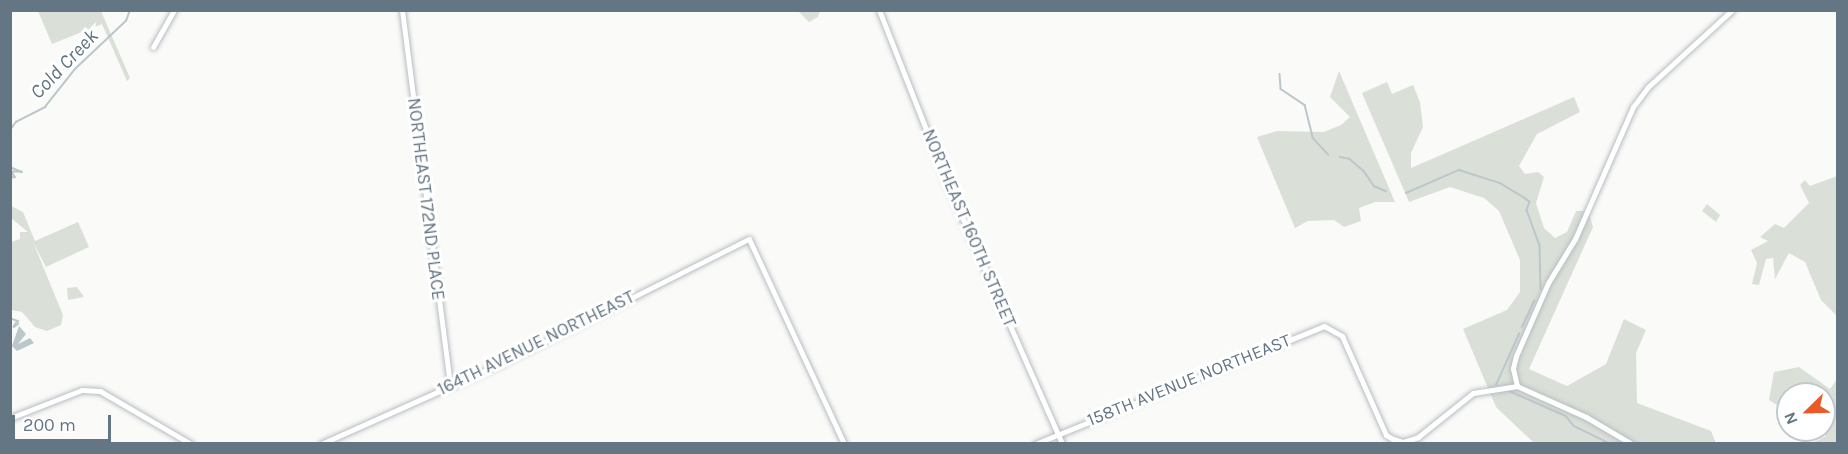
<!DOCTYPE html>
<style>
body{margin:0}
#map{position:relative;width:1848px;height:454px;overflow:hidden;background:#fafaf8;font-family:Karla,sans-serif}
div>[style]{position:absolute}
.green>*{inset:0;background:#dae0d7}
.water>*{inset:0;background:#bcc7cc}
.stream>*{height:1.5px;margin:-0.75px;padding:0 0.75px;transform-origin:0.75px;border-radius:0.75px;background:#bcc7cc}
.roads{filter:drop-shadow(0 0 2px #b8bdc2) drop-shadow(0 0 2px #b8bdc2)}
.secondary>*{height:5px;margin:-2.5px;padding:0 2.5px;transform-origin:2.5px;border-radius:2.5px;background:#fff}
span{translate:-50% -50%;white-space:nowrap;text-align:center;line-height:1.15;-webkit-text-stroke:6px #fff;paint-order:stroke}
.street-label{font-size:18px;color:#647584}
.water-label{font-size:20px;color:#5f747d;font-style:italic}
.frame{position:absolute;inset:0;border:12px solid #647584;pointer-events:none}
.north{position:absolute;left:1776px;top:382px;width:60px;height:60px;box-sizing:border-box;background:#fff;border:2px solid #c1c8ce;border-radius:50%;rotate:247deg;font-size:16px;font-weight:700;line-height:24px;text-align:center;color:#647584}
.north::after{content:'';display:block;margin:auto;width:21px;height:27px;background:#e95a28;clip-path:polygon(50% 0,100% 100%,50% 72%,0 100%)}
.scale{position:absolute;left:12px;top:415px;width:99px;height:27px;box-sizing:border-box;border:3px solid #647584;border-top:0;padding-left:8px;font-size:18px;line-height:21px;white-space:nowrap;color:#647584;-webkit-text-stroke:4px #fff;paint-order:stroke}
</style>
<div id="map">
<div class="green">
<div style="clip-path:polygon(38px 11px,101px 11px,130px 78px,127px 81px,102px 24px,52px 44px)"></div>
<div style="clip-path:polygon(798px 11px,798px 10px,820px 11px,818px 17px,809px 22px)"></div>
<div style="clip-path:polygon(1339px 71px,1395px 202px,1375px 202px,1359px 208px,1361px 221px,1344px 227px,1334px 220px,1308px 221px,1295px 228px,1257px 137px,1277px 131px,1324px 132px,1341px 125px,1350px 117px,1330px 97px)"></div>
<div style="clip-path:polygon(1387px 82px,1392px 94px,1413px 85px,1420px 102px,1423px 127px,1411px 153px,1411px 168px,1574px 97px,1580px 112px,1537px 134px,1519px 166px,1525px 174px,1538px 172px,1544px 177px,1536px 203px,1544px 228px,1555px 238px,1567px 232px,1576px 211px,1588px 211px,1593px 227px,1529px 369px,1567px 386px,1606px 364px,1624px 319px,1646px 330px,1636px 353px,1637px 403px,1711px 431px,1716px 443px,1534px 443px,1496px 407px,1463px 329px,1507px 310px,1520px 292px,1520px 260px,1499px 211px,1484px 198px,1450px 187px,1409px 202px,1362px 93px)"></div>
<div style="clip-path:polygon(1837px 176px,1838px 176px,1837px 316px,1821px 300px,1805px 262px,1789px 253px,1775px 279px,1773px 258px,1766px 259px,1759px 285px,1752px 284px,1757px 263px,1751px 250px,1768px 241px,1760px 237px,1775px 224px,1784px 228px,1809px 203px,1800px 185px,1805px 180px,1810px 186px)"></div>
<div style="clip-path:polygon(1707px 204px,1720px 215px,1716px 222px,1702px 211px)"></div>
<div style="clip-path:polygon(11px 206px,23px 212px,35px 241px,78px 222px,89px 247px,46px 267px,33px 242px,63px 315px,61px 325px,47px 331px,35px 327px,22px 312px,11px 310px,11px 242px,20px 239px,20px 232px,28px 232px,11px 218px)"></div>
<div style="clip-path:polygon(77px 287px,84px 297px,68px 300px,67px 288px)"></div>
<div style="clip-path:polygon(1799px 367px,1830px 389px,1837px 379px,1837px 443px,1812px 443px,1826px 436px,1816px 430px,1824px 430px,1824px 394px,1788px 394px,1788px 412px,1769px 400px,1774px 372px)"></div>
</div>
<div class="water">
<div style="clip-path:polygon(19px 326px,26px 334px,18px 344px,30px 338px,34px 343px,17px 351px,12px 346px)"></div>
</div>
<div class="stream">
<div style="left:1280px;top:74px;width:15px;rotate:86deg"></div>
<div style="left:1281px;top:89px;width:29px;rotate:34deg"></div>
<div style="left:1305px;top:105px;width:34px;rotate:76deg"></div>
<div style="left:1313px;top:138px;width:23px;rotate:47deg"></div>
<div style="left:10px;top:130px;width:10px;rotate:-53deg"></div>
<div style="left:16px;top:122px;width:33px;rotate:-27deg"></div>
<div style="left:45px;top:107px;width:48px;rotate:-51.7deg"></div>
<div style="left:75px;top:69px;width:70px;rotate:-43.3deg"></div>
<div style="left:126px;top:21px;width:12px;rotate:-70deg"></div>
<div style="left:1340px;top:157px;width:10px;rotate:11deg"></div>
<div style="left:1350px;top:159px;width:18px;rotate:41deg"></div>
<div style="left:1364px;top:171px;width:18px;rotate:56deg"></div>
<div style="left:1374px;top:186px;width:13px;rotate:23deg"></div>
<div style="left:10px;top:167px;width:13px;rotate:23deg"></div>
<div style="left:22px;top:172px;width:10px;rotate:180deg"></div>
<div style="left:12px;top:172px;width:6px;rotate:59deg"></div>
<div style="left:15px;top:177px;width:5px;rotate:158deg"></div>
<div style="left:1406px;top:193px;width:58px;rotate:-23.5deg"></div>
<div style="left:1459px;top:170px;width:43px;rotate:17.6deg"></div>
<div style="left:1500px;top:183px;width:29px;rotate:31deg"></div>
<div style="left:1525px;top:198px;width:6px;rotate:39deg"></div>
<div style="left:1530px;top:202px;width:9px;rotate:111deg"></div>
<div style="left:1527px;top:210px;width:37px;rotate:70deg"></div>
<div style="left:1540px;top:245px;width:44px;rotate:88.7deg"></div>
<div style="left:10px;top:318px;width:9px;rotate:21deg"></div>
<div style="left:18px;top:321px;width:7px;rotate:124deg"></div>
<div style="left:14px;top:327px;width:5px;rotate:-37deg"></div>
<div style="left:1522px;top:327px;width:29px;rotate:-65deg"></div>
<div style="left:1496px;top:385px;width:56px;rotate:-65.7deg"></div>
<div style="left:1507px;top:390px;width:64px;rotate:23.8deg"></div>
<div style="left:1566px;top:416px;width:13px;rotate:51deg"></div>
<div style="left:1574px;top:426px;width:41px;rotate:25.9deg"></div>
</div>
<div class="roads">
<div class="secondary">
<div style="left:402px;top:10px;width:380px;rotate:82.7deg"></div>
<div style="left:879px;top:10px;width:188px;rotate:68.5deg"></div>
<div style="left:948px;top:185px;width:283px;rotate:66.2deg"></div>
<div style="left:153px;top:47px;width:43px;rotate:-60.4deg"></div>
<div style="left:1517px;top:386px;width:18px;rotate:-103deg"></div>
<div style="left:1513px;top:368px;width:12px;rotate:-76deg"></div>
<div style="left:1516px;top:356px;width:80px;rotate:-66.3deg"></div>
<div style="left:1548px;top:283px;width:52px;rotate:-58.5deg"></div>
<div style="left:1575px;top:239px;width:144px;rotate:-66.3deg"></div>
<div style="left:1633px;top:107px;width:25px;rotate:-53deg"></div>
<div style="left:1648px;top:87px;width:114px;rotate:-42.5deg"></div>
<div style="left:10px;top:418px;width:77px;rotate:-21.3deg"></div>
<div style="left:82px;top:390px;width:18px;rotate:3deg"></div>
<div style="left:100px;top:391px;width:105px;rotate:30.2deg"></div>
<div style="left:321px;top:444px;width:198px;rotate:-24.1deg"></div>
<div style="left:502px;top:363px;width:276px;rotate:-26.7deg"></div>
<div style="left:749px;top:239px;width:226px;rotate:65.1deg"></div>
<div style="left:1035px;top:444px;width:312px;rotate:-22.2deg"></div>
<div style="left:1324px;top:326px;width:21px;rotate:29deg"></div>
<div style="left:1342px;top:336px;width:108px;rotate:66deg"></div>
<div style="left:1386px;top:435px;width:8px;rotate:30deg"></div>
<div style="left:1393px;top:439px;width:10px;rotate:17deg"></div>
<div style="left:1403px;top:442px;width:16px;rotate:-18deg"></div>
<div style="left:1418px;top:437px;width:70px;rotate:-38.7deg"></div>
<div style="left:1473px;top:393px;width:45px;rotate:-9deg"></div>
<div style="left:1517px;top:386px;width:76px;rotate:24.2deg"></div>
<div style="left:1586px;top:417px;width:53px;rotate:30.4deg"></div>
</div>
</div>
<div class="street-label">
<span style="left:426px;top:199px;rotate:83deg">NORTHEAST 172ND PLACE</span>
<span style="left:969px;top:228px;rotate:67deg">NORTHEAST 160TH STREET</span>
<span style="left:536px;top:343px;rotate:-26deg">164TH AVENUE NORTHEAST</span>
<span style="left:1189px;top:380px;rotate:-22deg">158TH AVENUE NORTHEAST</span>
</div>
<div class="water-label">
<span style="left:64px;top:64px;rotate:-46deg">Cold Creek</span>
</div>
<div class="frame"></div>
<div class="north">N</div>
<div class="scale">200 m</div>
</div>
